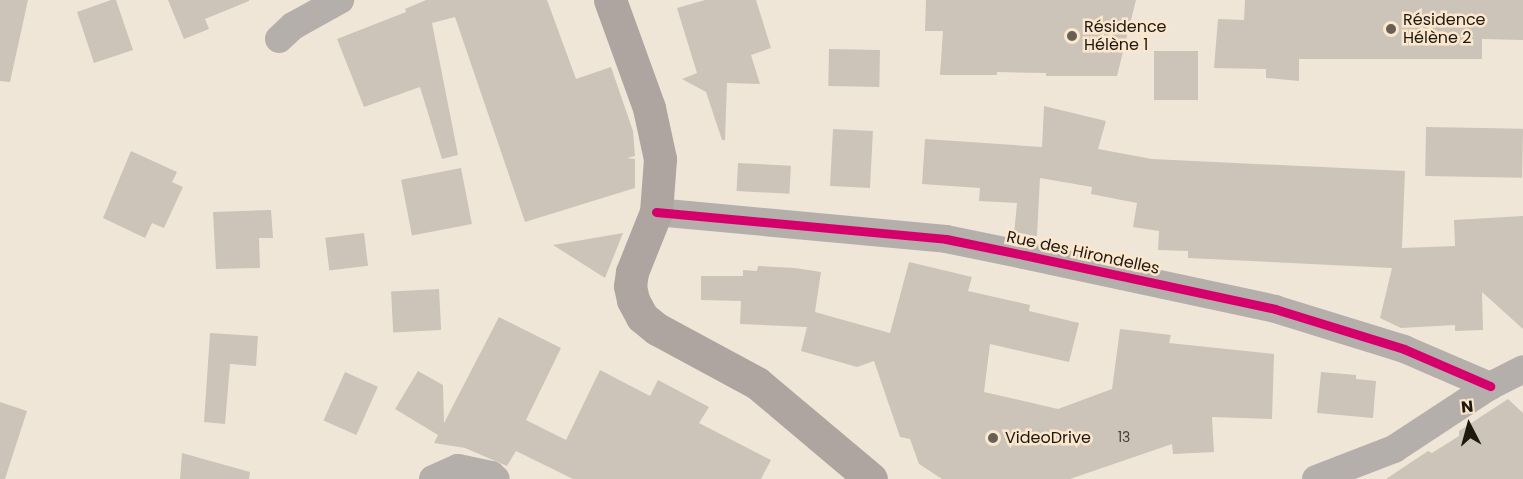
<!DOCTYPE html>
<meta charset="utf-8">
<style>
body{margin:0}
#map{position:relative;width:1523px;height:479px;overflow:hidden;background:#f0e6d8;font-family:Poppins,sans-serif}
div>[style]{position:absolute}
.building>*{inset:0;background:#ccc4b9;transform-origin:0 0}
.minor>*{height:28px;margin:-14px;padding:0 14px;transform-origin:14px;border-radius:14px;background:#b4afab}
.major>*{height:33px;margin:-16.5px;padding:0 16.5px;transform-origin:16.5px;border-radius:16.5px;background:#aea5a1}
.cycleway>*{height:9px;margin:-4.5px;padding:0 4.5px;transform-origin:4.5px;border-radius:4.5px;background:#d6006c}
.dots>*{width:16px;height:16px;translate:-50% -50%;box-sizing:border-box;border:3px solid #fbe7cd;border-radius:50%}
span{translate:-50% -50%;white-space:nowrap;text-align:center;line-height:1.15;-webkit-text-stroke:5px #fbe7cd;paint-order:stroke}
.number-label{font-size:14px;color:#4a433a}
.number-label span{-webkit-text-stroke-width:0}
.poi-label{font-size:16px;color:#1f180f}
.left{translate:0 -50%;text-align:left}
.street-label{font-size:16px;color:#1f180f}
.north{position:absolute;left:1439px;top:395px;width:60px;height:60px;-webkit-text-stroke:4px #fbe7cd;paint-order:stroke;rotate:354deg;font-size:16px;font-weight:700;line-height:24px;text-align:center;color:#1f180f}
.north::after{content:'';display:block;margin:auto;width:21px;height:27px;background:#1f180f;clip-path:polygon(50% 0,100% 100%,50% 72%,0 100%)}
</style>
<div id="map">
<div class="building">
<div style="clip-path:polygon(0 0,28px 0,10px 82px,0 81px)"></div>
<div style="clip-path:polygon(111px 0,116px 0,133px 50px,94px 63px,77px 12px)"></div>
<div style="clip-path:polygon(168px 0,249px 0,249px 1px,205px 19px,209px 29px,184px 39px)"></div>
<div style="clip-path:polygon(426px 0,547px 0,576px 79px,611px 67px,633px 131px,635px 156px,627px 158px,635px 159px,635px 188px,525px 222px,455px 17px,432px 23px,458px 155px,442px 159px,420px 87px,364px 107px,337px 39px,406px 12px,405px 9px)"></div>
<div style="clip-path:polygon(705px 0,756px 0,771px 48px,751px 55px,760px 84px,727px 83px,725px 140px,722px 140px,706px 92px,682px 79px,697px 73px,677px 8px)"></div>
<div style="clip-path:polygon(926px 0,1136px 0,1117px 76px,1046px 76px,1046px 73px,997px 72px,997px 75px,940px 75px,943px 31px,925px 31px)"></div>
<div style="clip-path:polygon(1245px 0,1523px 0,1523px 40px,1482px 39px,1482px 59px,1299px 59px,1299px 81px,1266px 78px,1266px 69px,1214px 68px,1218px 19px,1244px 20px)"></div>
<div style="left:829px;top:49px;width:51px;height:37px;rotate:1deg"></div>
<div style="left:1154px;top:51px;width:44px;height:49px"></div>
<div style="clip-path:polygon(1044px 106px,1106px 121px,1098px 149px,1152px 159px,1405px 171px,1402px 248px,1455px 246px,1454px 220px,1523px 216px,1523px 329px,1482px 292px,1483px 330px,1455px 331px,1455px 325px,1401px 328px,1380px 318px,1392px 268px,1188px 258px,1188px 251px,1158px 250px,1159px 231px,1133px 227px,1137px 203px,1091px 194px,1092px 187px,1040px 178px,1037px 236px,1014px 234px,1017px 203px,979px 201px,980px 188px,922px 184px,925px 139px,1042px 147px)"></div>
<div style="left:1426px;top:127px;width:97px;height:49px;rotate:1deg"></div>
<div style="left:833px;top:129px;width:40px;height:57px;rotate:3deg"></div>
<div style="clip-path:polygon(131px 151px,177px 172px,172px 182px,183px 187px,164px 228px,152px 223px,145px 238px,103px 218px)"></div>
<div style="left:738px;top:163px;width:53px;height:28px;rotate:3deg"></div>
<div style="left:461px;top:168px;width:57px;height:61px;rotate:79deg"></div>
<div style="clip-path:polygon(271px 210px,273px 238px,259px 238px,260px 268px,216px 269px,213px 212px)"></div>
<div style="left:364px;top:233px;width:33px;height:39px;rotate:83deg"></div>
<div style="clip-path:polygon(623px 233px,605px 278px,553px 245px)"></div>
<div style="clip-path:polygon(909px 262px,972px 277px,968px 291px,1030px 305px,1029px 311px,1079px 323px,1069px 362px,990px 344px,984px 392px,1058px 409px,1112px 389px,1120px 329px,1171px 335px,1169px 343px,1274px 354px,1272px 419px,1212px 417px,1214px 452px,1173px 454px,1172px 444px,1070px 479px,942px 479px,919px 464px,910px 439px,900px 437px,874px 361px,857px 367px,801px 351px,807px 327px,740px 324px,741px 301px,701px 300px,701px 276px,743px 276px,743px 270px,757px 271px,758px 266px,795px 268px,821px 272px,815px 312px,890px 333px)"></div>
<div style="left:439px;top:289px;width:41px;height:48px;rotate:87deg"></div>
<div style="clip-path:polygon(499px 317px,561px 348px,526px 420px,566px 440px,600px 370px,650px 396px,658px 380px,709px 407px,699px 423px,771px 460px,761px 479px,573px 479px,516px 451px,507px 466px,465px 448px,434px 443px,438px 435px,395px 409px,418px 371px,443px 385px,444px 423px)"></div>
<div style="clip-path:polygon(210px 333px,258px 336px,256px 366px,230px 364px,225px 424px,204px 422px)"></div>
<div style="left:345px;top:372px;width:36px;height:53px;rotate:24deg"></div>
<div style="clip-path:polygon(1321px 372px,1356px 375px,1356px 379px,1376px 381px,1373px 418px,1317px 413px)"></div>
<div style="clip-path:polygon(1508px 399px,1523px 413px,1523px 479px,1386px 479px,1428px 451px,1432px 453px,1459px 436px,1459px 431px)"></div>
<div style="clip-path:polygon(0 402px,27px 411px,5px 479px,0 479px)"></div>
<div style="clip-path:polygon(182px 453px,250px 472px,249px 479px,180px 479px)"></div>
</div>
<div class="minor">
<div style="left:279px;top:39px;width:19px;rotate:-43deg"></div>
<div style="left:293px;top:26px;width:54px;rotate:-29deg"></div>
<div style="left:656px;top:212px;width:291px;rotate:5.3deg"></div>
<div style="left:946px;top:239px;width:80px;rotate:11.6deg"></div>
<div style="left:1024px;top:255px;width:257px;rotate:12.1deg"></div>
<div style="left:1275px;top:309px;width:135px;rotate:17.2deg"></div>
<div style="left:1404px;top:349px;width:94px;rotate:23.3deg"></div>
<div style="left:433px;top:479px;width:27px;rotate:-24deg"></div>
<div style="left:458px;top:468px;width:34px;rotate:12deg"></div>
<div style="left:491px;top:475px;width:6px;rotate:39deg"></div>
<div style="left:1316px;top:479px;width:84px;rotate:-21deg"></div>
<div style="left:1394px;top:449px;width:115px;rotate:-33.3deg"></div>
<div style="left:1490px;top:386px;width:37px;rotate:-27deg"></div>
</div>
<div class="major">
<div style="left:610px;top:0;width:115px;rotate:70.1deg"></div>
<div style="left:649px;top:108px;width:52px;rotate:77.8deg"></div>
<div style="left:660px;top:159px;width:53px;rotate:94.3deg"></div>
<div style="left:656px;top:212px;width:65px;rotate:111.8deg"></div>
<div style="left:632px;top:272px;width:14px;rotate:98deg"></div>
<div style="left:630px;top:286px;width:14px;rotate:78deg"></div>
<div style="left:633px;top:300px;width:19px;rotate:62deg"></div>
<div style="left:642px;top:317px;width:19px;rotate:39deg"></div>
<div style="left:657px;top:329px;width:114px;rotate:28.4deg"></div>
<div style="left:757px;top:383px;width:149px;rotate:40.1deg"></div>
</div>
<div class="cycleway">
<div style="left:656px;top:212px;width:291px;rotate:5.3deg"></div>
<div style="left:946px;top:239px;width:80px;rotate:11.6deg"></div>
<div style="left:1024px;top:255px;width:257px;rotate:12.1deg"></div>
<div style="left:1275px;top:309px;width:135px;rotate:17.2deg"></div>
<div style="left:1404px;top:349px;width:94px;rotate:23.3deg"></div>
</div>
<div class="dots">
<div style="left:1391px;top:29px;background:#686055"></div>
<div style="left:1072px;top:36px;background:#686055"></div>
<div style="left:993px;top:438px;background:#686055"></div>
</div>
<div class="number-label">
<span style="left:1124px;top:437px">13</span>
</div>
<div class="poi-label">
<span class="left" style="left:1403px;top:29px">Résidence<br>Hélène 2</span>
<span class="left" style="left:1084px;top:36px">Résidence<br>Hélène 1</span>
<span class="left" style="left:1005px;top:438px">VideoDrive</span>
</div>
<div class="street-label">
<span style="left:1083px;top:253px;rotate:12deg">Rue des Hirondelles</span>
</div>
<div class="north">N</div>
</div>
